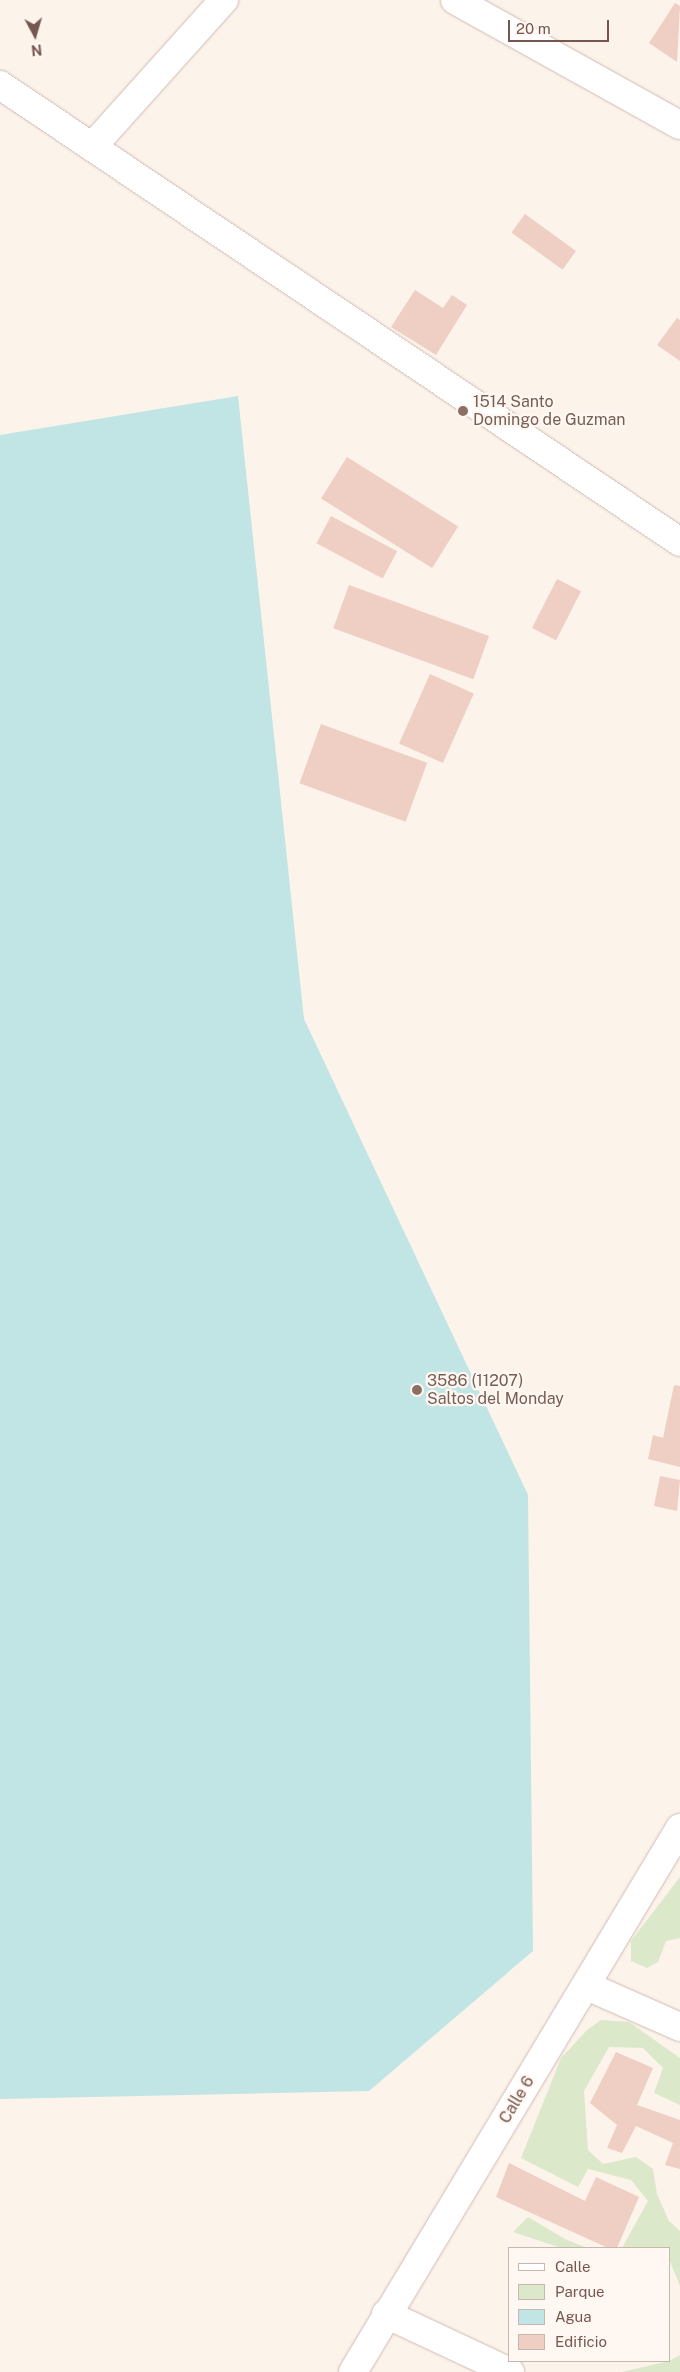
<!DOCTYPE html>
<style>
body{margin:0}
#map{position:relative;width:680px;height:2372px;overflow:hidden;background:#fcf3eb;font-family:"Public Sans",sans-serif}
div>[style]{position:absolute}
.green>*{inset:0;background:#dbe9ca}
.water>*{inset:0;background:#c0e5e4}
.building>*{inset:0;background:#efcec4;transform-origin:0 0}
.roads{filter:drop-shadow(0 0 1px #d0bbb3) drop-shadow(0 0 1px #d0bbb3)}
.street>*{height:28px;margin:-14px;padding:0 14px;transform-origin:14px;border-radius:14px;background:#fff}
.secondary>*{height:28px;margin:-14px;padding:0 14px;transform-origin:14px;border-radius:14px;background:#fff}
.dots>*{width:14px;height:14px;translate:-50% -50%;box-sizing:border-box;border:2px solid #fef7f2;border-radius:50%}
span{translate:-50% -50%;white-space:nowrap;text-align:center;line-height:1.15;-webkit-text-stroke:4.5px #fef7f2;paint-order:stroke}
.education-label{font-size:16px;color:#785e54}
.left{translate:0 -50%;text-align:left}
.street-label{font-size:16px;color:#76574f}
.legend{position:absolute;left:508px;top:2247px;width:162px;height:115px;box-sizing:border-box;background:#fef7f2;border:1px solid #c8b7b1;margin:0;padding:6px 9px;list-style:none;font-size:15px;color:#76574f}
.legend li{display:flex;align-items:center;gap:10px;height:25px}
.legend b{width:25px;border:1px solid #c8b7b1}
.north{position:absolute;left:10px;top:10px;width:50px;height:50px;-webkit-text-stroke:4px #fef7f2;paint-order:stroke;rotate:174deg;font-size:14px;font-weight:700;line-height:20px;text-align:center;color:#76574f}
.north::after{content:'';display:block;margin:auto;width:18px;height:22px;background:#76574f;clip-path:polygon(50% 0,100% 100%,50% 72%,0 100%)}
.scale{position:absolute;left:508px;top:20px;width:101px;height:22px;box-sizing:border-box;border:2px solid #76574f;border-top:0;padding-left:6px;font-size:15px;line-height:18px;white-space:nowrap;color:#76574f;-webkit-text-stroke:4px #fef7f2;paint-order:stroke}
</style>
<div id="map">
<div class="green">
<div style="clip-path:polygon(680px 1877px,680px 1938px,666px 1941px,658px 1962px,647px 1968px,631px 1961px,631px 1941px)"></div>
<div style="clip-path:polygon(601px 2020px,629px 2022px,680px 2058px,680px 2105px,654px 2093px,663px 2068px,643px 2048px,609px 2047px,584px 2091px,588px 2150px,603px 2164px,636px 2157px,653px 2169px,657px 2194px,669px 2221px,680px 2231px,680px 2286px,669px 2259px,669px 2248px,622px 2248px,648px 2201px,631px 2180px,588px 2169px,578px 2187px,521px 2158px,561px 2058px,587px 2030px)"></div>
<div style="clip-path:polygon(528px 2217px,565px 2239px,587px 2248px,561px 2248px,513px 2232px)"></div>
<div style="clip-path:polygon(680px 2355px,680px 2372px,622px 2372px,669px 2361px)"></div>
</div>
<div class="water">
<div style="clip-path:polygon(238px 396px,304px 1019px,528px 1495px,533px 1951px,369px 2091px,0 2099px,0 435px)"></div>
</div>
<div class="building">
<div style="clip-path:polygon(675px 3px,680px 6px,677px 62px,649px 43px)"></div>
<div style="left:525px;top:214px;width:63px;height:23px;rotate:36deg"></div>
<div style="clip-path:polygon(415px 290px,443px 308px,452px 295px,467px 305px,436px 355px,391px 327px)"></div>
<div style="clip-path:polygon(677px 318px,680px 320px,680px 361px,657px 345px)"></div>
<div style="left:347px;top:457px;width:131px;height:49px;rotate:32deg"></div>
<div style="left:331px;top:516px;width:75px;height:31px;rotate:28deg"></div>
<div style="left:557px;top:579px;width:27px;height:55px;rotate:27deg"></div>
<div style="left:349px;top:585px;width:149px;height:46px;rotate:20deg"></div>
<div style="left:430px;top:674px;width:48px;height:76px;rotate:24deg"></div>
<div style="left:321px;top:724px;width:113px;height:63px;rotate:20deg"></div>
<div style="clip-path:polygon(674px 1385px,680px 1386px,680px 1467px,648px 1459px,653px 1435px,663px 1438px)"></div>
<div style="clip-path:polygon(660px 1476px,680px 1480px,677px 1511px,654px 1506px)"></div>
<div style="clip-path:polygon(616px 2052px,653px 2068px,637px 2105px,680px 2120px,680px 2169px,665px 2165px,673px 2143px,636px 2126px,622px 2153px,607px 2148px,617px 2125px,590px 2103px)"></div>
<div style="clip-path:polygon(509px 2163px,585px 2201px,596px 2177px,639px 2197px,617px 2248px,608px 2248px,496px 2197px)"></div>
</div>
<div class="roads">
<div class="street">
<div style="left:455px;top:0;width:257px;rotate:29.1deg"></div>
<div style="left:92px;top:147px;width:198px;rotate:-48.1deg"></div>
<div style="left:587px;top:1986px;width:102px;rotate:23.8deg"></div>
<div style="left:386px;top:2314px;width:137px;rotate:25.1deg"></div>
<div style="left:353px;top:2372px;width:635px;rotate:-58.99deg"></div>
</div>
<div class="secondary">
<div style="left:0;top:85px;width:819px;rotate:33.9deg"></div>
</div>
</div>
<div class="dots">
<div style="left:463px;top:411px;background:#8d6e63"></div>
<div style="left:417px;top:1390px;background:#8d6e63"></div>
</div>
<div class="education-label">
<span class="left" style="left:473px;top:411px">1514 Santo<br>Domingo de Guzman</span>
<span class="left" style="left:427px;top:1390px">3586 (11207)<br>Saltos del Monday</span>
</div>
<div class="street-label">
<span style="left:517px;top:2100px;rotate:-59deg">Calle 6</span>
</div>
<ul class="legend">
<li><b style="height:6px;background:#fff"></b>Calle</li>
<li><b style="height:14px;background:#dbe9ca"></b>Parque</li>
<li><b style="height:14px;background:#c0e5e4"></b>Agua</li>
<li><b style="height:14px;background:#efcec4"></b>Edificio</li>
</ul>
<div class="north">N</div>
<div class="scale">20 m</div>
</div>
